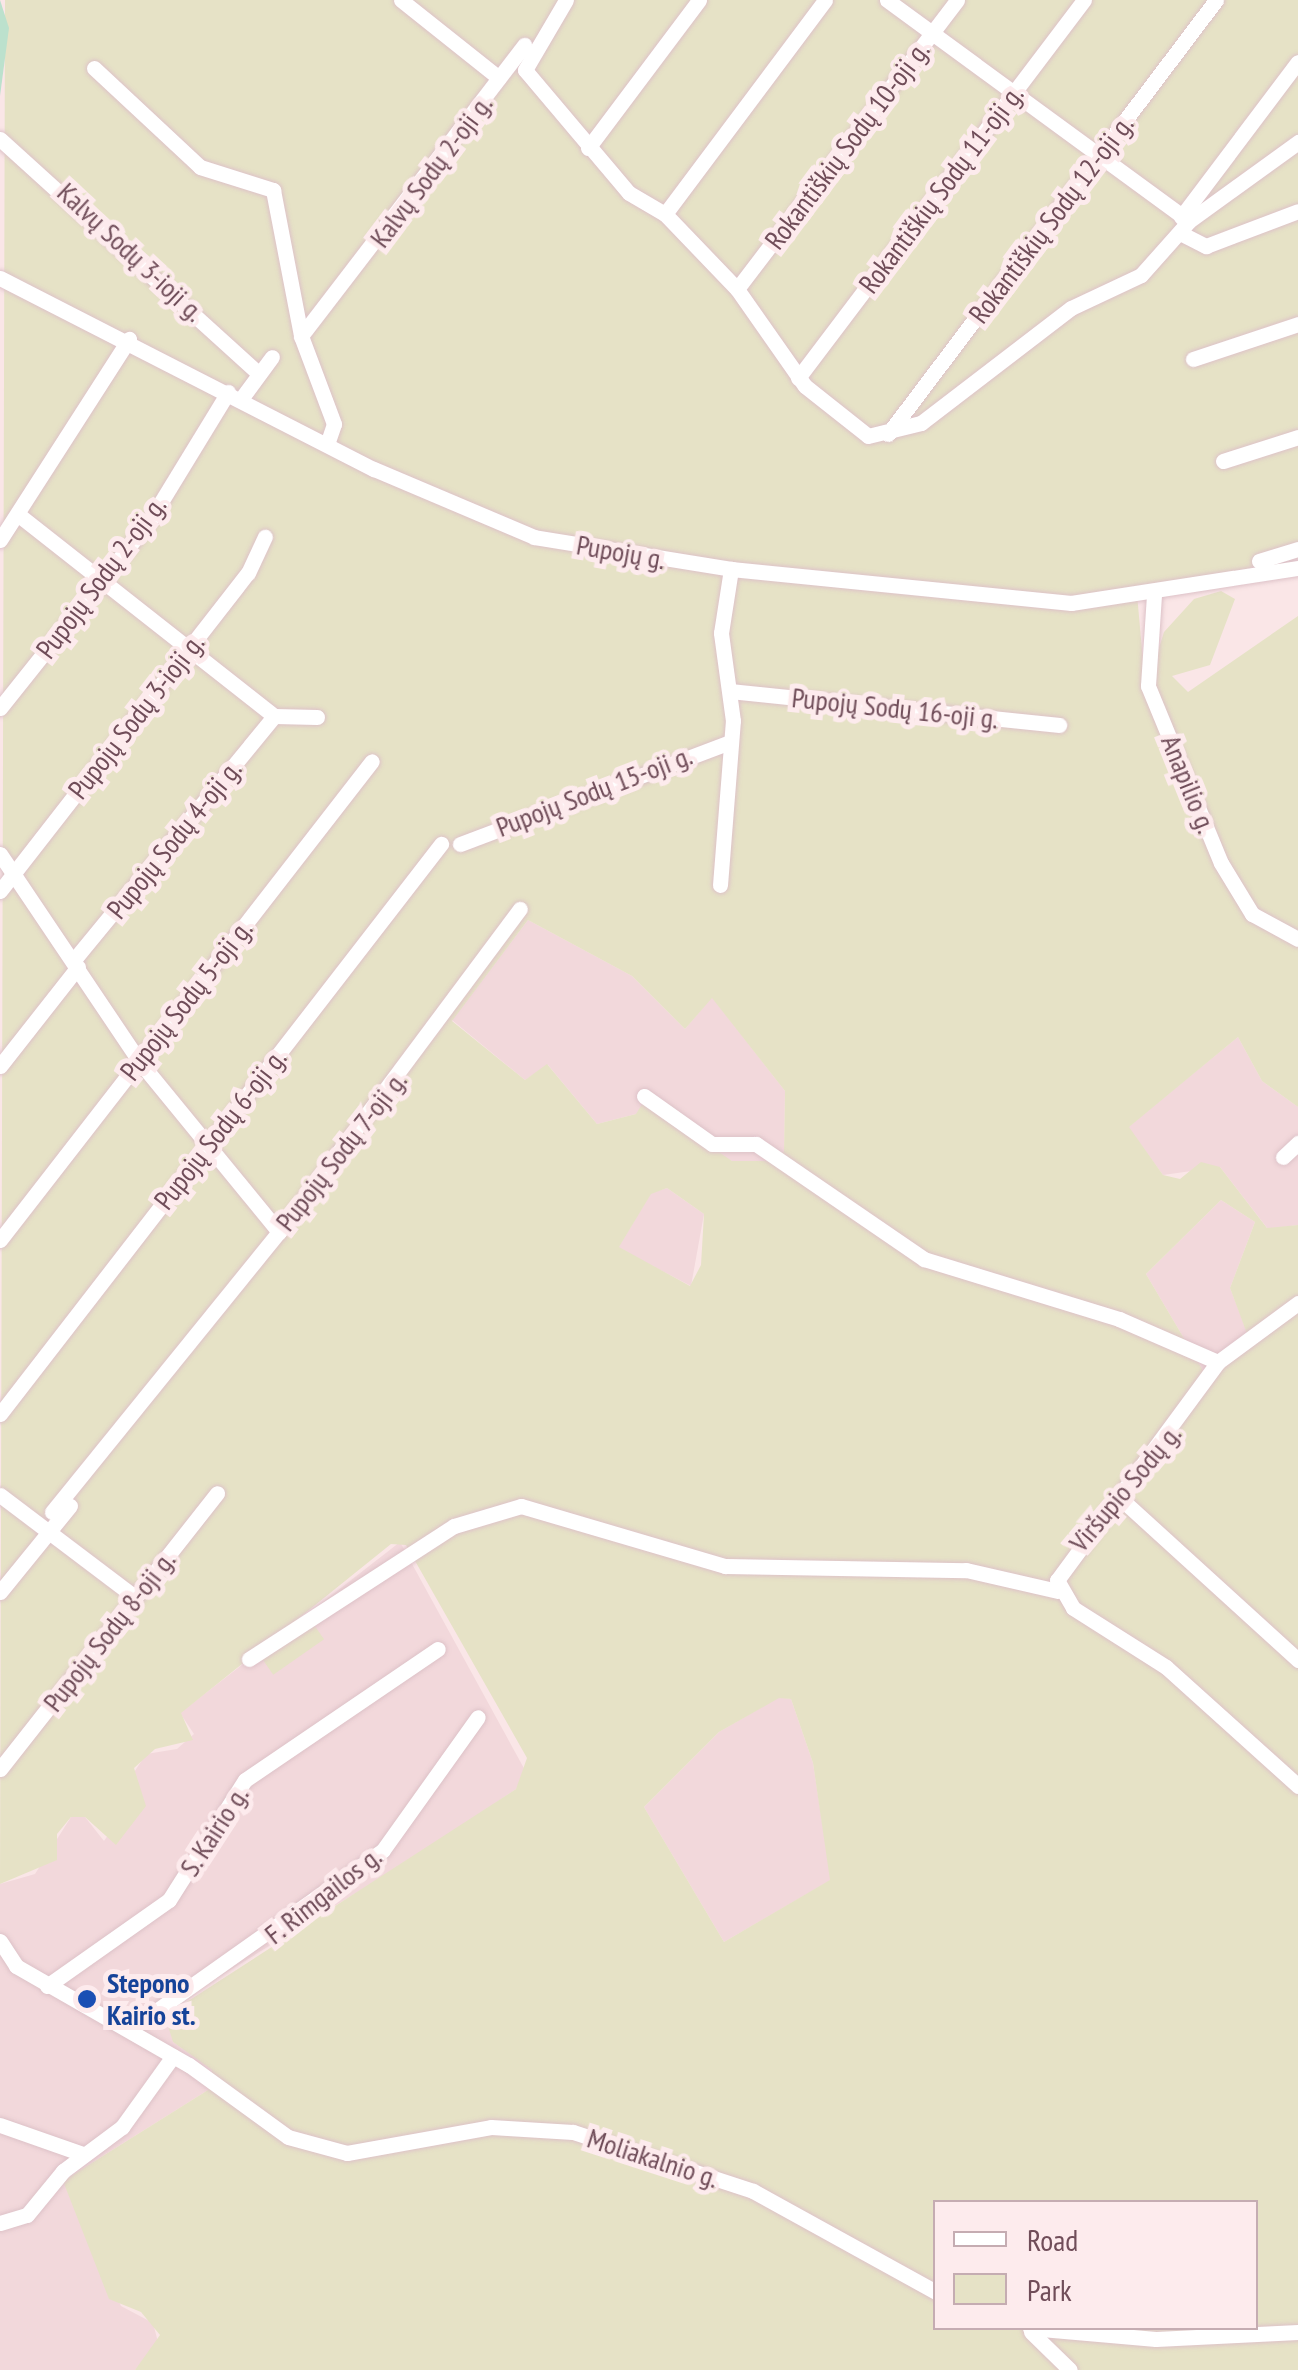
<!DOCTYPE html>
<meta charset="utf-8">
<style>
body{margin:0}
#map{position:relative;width:1298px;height:2370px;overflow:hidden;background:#fae6e7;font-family:"PT Sans Narrow",sans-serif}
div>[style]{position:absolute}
.residential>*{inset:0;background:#f2d8db}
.green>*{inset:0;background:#e6e2c6;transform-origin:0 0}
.water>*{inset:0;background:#bce1cd}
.roads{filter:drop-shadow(0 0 2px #ddc2c8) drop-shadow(0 0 2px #ddc2c8)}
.minor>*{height:15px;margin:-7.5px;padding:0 7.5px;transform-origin:7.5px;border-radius:7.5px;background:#fff}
.dots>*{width:28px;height:28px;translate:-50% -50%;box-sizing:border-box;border:5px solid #fdebed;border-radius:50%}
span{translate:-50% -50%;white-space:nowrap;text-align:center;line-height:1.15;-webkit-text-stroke:10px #fdebed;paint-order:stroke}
.street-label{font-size:28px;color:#704d59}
.transit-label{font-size:28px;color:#164399;font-weight:700}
.left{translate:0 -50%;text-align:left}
.legend{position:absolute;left:933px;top:2200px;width:325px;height:130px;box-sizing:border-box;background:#fdebed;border:2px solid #c5acb2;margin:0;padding:12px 18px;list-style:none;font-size:30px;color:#704d59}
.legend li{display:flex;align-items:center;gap:20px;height:50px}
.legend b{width:50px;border:2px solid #c5acb2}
</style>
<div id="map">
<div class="residential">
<div style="clip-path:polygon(528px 920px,632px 976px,685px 1029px,712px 997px,785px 1091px,784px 1151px,776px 1161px,732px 1161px,636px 1114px,597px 1124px,548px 1065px,525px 1080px,452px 1020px)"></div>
<div style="clip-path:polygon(1238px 1037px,1262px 1081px,1298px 1107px,1298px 1225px,1268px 1229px,1220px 1167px,1163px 1175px,1128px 1127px)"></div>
<div style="clip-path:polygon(667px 1188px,704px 1214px,691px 1286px,618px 1248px,651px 1193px)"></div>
<div style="clip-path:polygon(1221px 1200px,1255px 1222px,1230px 1288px,1253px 1347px,1208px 1379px,1146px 1274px)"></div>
<div style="clip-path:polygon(400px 1542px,526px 1772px,516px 1789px,433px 1846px,176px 2003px,173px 2042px,212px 2069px,208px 2090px,63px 2181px,121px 2306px,153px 2323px,159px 2346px,135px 2370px,0 2370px,0 1884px,35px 1874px,71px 1817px,85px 1817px,104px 1841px,136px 1794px,131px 1777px,146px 1754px,177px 1749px,194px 1734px,180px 1713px)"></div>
<div style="clip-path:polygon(779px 1697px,791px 1699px,813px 1763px,831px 1880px,724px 1942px,644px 1807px,719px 1732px)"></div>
</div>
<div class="green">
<div style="clip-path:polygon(evenodd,5px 0,1298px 0,1298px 557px,1137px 594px,1143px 661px,1153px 667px,1164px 632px,1194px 599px,1221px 591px,1235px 599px,1210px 665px,1172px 676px,1188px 692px,1298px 616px,1298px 1107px,1262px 1081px,1238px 1037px,1129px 1127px,1163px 1175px,1180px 1179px,1201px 1162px,1220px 1167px,1267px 1228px,1298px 1225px,1298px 2370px,135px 2370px,160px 2335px,141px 2312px,109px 2299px,63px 2181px,208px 2090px,212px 2070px,173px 2042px,165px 2016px,516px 1789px,527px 1758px,406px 1545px,391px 1544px,181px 1713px,193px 1740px,155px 1749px,134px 1768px,146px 1806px,116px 1845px,85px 1817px,71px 1817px,57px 1834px,57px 1860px,0 1884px,5px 0,528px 920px,632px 976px,685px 1029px,712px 998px,785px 1091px,784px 1151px,776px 1161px,732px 1161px,644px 1101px,636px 1114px,597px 1124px,547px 1064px,525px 1080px,452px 1021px,528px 920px,5px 0,667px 1188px,704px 1214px,701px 1265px,690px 1286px,619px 1247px,651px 1194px,667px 1188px,5px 0,1221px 1200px,1255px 1222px,1230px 1288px,1252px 1347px,1208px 1379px,1146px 1274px,1221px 1200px,5px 0,779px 1698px,791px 1699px,813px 1763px,830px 1880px,724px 1942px,644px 1807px,719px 1732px,779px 1698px,5px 0,936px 2202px,1256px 2202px,1256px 2328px,936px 2328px,936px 2202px)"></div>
<div style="left:312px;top:1622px;width:21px;height:62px;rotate:55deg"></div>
</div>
<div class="water">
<div style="clip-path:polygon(0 0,9px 28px,0 96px)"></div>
</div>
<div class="roads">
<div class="minor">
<div style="left:401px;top:0;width:125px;rotate:38.5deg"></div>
<div style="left:566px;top:0;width:81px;rotate:120.4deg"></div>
<div style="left:525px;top:70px;width:161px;rotate:49.8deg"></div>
<div style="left:629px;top:193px;width:42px;rotate:30.3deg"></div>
<div style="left:665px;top:214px;width:104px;rotate:46.2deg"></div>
<div style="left:737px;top:289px;width:118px;rotate:55deg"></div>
<div style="left:805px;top:386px;width:80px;rotate:38.4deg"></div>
<div style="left:868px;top:436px;width:55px;rotate:-13.8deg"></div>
<div style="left:921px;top:423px;width:189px;rotate:-37.5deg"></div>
<div style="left:1071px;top:308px;width:77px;rotate:-25.2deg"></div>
<div style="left:1141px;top:275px;width:72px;rotate:-48.4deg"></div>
<div style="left:887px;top:0;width:374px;rotate:36.2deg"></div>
<div style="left:94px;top:68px;width:145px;rotate:43deg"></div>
<div style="left:200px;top:167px;width:77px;rotate:17.5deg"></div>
<div style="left:273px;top:190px;width:149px;rotate:79.1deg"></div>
<div style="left:301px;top:336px;width:94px;rotate:69.4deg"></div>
<div style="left:334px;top:424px;width:21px;rotate:109deg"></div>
<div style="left:0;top:139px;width:345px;rotate:42.2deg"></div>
<div style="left:588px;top:148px;width:185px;rotate:-53.1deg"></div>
<div style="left:665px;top:214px;width:267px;rotate:-53.2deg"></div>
<div style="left:1181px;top:217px;width:194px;rotate:-53deg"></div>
<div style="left:1189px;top:221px;width:135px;rotate:-35.9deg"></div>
<div style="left:1182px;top:234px;width:27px;rotate:27deg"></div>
<div style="left:1206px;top:246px;width:98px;rotate:-20.8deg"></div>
<div style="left:0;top:278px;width:420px;rotate:27.1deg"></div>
<div style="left:374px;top:469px;width:174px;rotate:23deg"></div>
<div style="left:534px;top:537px;width:200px;rotate:9.2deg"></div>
<div style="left:731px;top:569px;width:342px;rotate:5.7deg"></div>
<div style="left:1071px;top:603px;width:230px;rotate:-8.8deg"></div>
<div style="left:737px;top:289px;width:363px;rotate:-52.7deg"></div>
<div style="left:301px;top:336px;width:367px;rotate:-52.5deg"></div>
<div style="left:1193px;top:359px;width:111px;rotate:-18.4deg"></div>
<div style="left:798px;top:378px;width:474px;rotate:-52.9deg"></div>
<div style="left:241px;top:399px;width:52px;rotate:-53.6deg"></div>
<div style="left:888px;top:434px;width:544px;rotate:-52.92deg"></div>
<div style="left:1223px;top:461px;width:79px;rotate:-17.7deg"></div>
<div style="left:20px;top:516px;width:323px;rotate:38.2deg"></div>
<div style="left:274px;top:716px;width:43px;rotate:1.3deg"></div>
<div style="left:0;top:540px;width:239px;rotate:-57.3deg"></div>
<div style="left:1259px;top:561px;width:41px;rotate:-17.1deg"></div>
<div style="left:1154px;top:595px;width:91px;rotate:93.8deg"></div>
<div style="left:1148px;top:686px;width:191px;rotate:67.6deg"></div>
<div style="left:1221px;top:863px;width:60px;rotate:58.7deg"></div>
<div style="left:1252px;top:914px;width:52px;rotate:28.5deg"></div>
<div style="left:730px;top:691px;width:331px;rotate:5.9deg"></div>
<div style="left:0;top:708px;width:241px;rotate:-51.4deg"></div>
<div style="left:150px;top:520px;width:150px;rotate:-58.6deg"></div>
<div style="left:460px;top:844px;width:289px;rotate:-20.7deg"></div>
<div style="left:0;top:854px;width:249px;rotate:56.1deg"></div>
<div style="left:139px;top:1061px;width:221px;rotate:50.7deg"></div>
<div style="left:720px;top:885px;width:165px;rotate:-85.5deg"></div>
<div style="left:733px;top:721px;width:89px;rotate:-97.8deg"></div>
<div style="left:721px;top:633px;width:65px;rotate:-81.1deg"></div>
<div style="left:0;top:891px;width:403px;rotate:-52.1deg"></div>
<div style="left:248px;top:573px;width:40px;rotate:-65deg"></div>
<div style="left:73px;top:961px;width:317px;rotate:-50.6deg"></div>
<div style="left:0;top:1066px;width:126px;rotate:-51.8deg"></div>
<div style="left:644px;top:1096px;width:83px;rotate:35.2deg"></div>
<div style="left:712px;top:1144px;width:44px"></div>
<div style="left:756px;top:1144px;width:204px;rotate:34.4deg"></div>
<div style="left:924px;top:1259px;width:204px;rotate:17.1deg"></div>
<div style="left:1119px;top:1319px;width:108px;rotate:23.5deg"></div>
<div style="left:1283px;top:1157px;width:21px;rotate:-43deg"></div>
<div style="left:0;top:1240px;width:606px;rotate:-52.17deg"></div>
<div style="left:1298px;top:1303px;width:99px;rotate:143.6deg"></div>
<div style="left:1218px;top:1362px;width:271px;rotate:126.4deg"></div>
<div style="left:1057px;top:1580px;width:32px;rotate:60deg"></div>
<div style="left:1073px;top:1608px;width:110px;rotate:32.4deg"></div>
<div style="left:1166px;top:1667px;width:178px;rotate:42deg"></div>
<div style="left:0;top:1414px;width:721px;rotate:-52.27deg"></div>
<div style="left:0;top:1495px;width:169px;rotate:37.1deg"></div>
<div style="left:1120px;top:1498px;width:241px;rotate:42.3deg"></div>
<div style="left:52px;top:1512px;width:360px;rotate:-51deg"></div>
<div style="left:279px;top:1232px;width:403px;rotate:-53.3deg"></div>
<div style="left:0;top:1592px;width:111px;rotate:-50.9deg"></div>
<div style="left:249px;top:1659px;width:244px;rotate:-33deg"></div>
<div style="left:454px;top:1526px;width:70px;rotate:-16.6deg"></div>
<div style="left:521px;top:1506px;width:213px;rotate:16.4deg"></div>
<div style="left:725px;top:1566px;width:241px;rotate:1deg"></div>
<div style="left:966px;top:1570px;width:94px;rotate:12.9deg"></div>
<div style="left:0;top:1769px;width:351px;rotate:-51.8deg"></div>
<div style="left:0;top:1941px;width:30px;rotate:57deg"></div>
<div style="left:16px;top:1966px;width:199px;rotate:29.8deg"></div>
<div style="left:189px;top:2065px;width:122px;rotate:36deg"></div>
<div style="left:288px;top:2137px;width:61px;rotate:15.2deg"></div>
<div style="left:347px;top:2153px;width:146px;rotate:-10.2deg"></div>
<div style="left:491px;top:2127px;width:82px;rotate:3.5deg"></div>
<div style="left:573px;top:2132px;width:189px;rotate:18.1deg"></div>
<div style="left:753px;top:2191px;width:209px;rotate:28.9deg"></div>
<div style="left:47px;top:1986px;width:149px;rotate:-35.2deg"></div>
<div style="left:169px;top:1900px;width:142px;rotate:-57.7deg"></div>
<div style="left:245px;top:1780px;width:233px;rotate:-34.2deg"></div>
<div style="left:129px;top:2030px;width:311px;rotate:-35.3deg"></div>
<div style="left:383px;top:1850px;width:163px;rotate:-54.5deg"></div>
<div style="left:0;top:2125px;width:88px;rotate:19.3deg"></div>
<div style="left:0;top:2223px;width:28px;rotate:-17deg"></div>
<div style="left:27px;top:2215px;width:57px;rotate:-50.7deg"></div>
<div style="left:63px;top:2171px;width:74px;rotate:-36.7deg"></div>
<div style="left:122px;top:2127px;width:87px;rotate:-54.3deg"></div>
<div style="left:1030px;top:2328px;width:126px;rotate:5deg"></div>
<div style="left:1156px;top:2339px;width:142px;rotate:-2.8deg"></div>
<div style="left:1031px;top:2332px;width:54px;rotate:44.3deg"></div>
</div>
</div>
<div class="dots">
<div style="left:87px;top:1999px;background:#1a4fb4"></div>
</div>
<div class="street-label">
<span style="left:847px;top:145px;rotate:-53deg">Rokantiškių Sodų 10-oji g.</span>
<span style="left:431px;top:171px;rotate:-53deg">Kalvų Sodų 2-oji g.</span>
<span style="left:941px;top:189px;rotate:-53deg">Rokantiškių Sodų 11-oji g.</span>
<span style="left:1051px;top:219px;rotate:-53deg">Rokantiškių Sodų 12-oji g.</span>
<span style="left:131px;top:252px;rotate:43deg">Kalvų Sodų 3-ioji g.</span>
<span style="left:621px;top:552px;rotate:10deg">Pupojų g.</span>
<span style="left:101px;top:577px;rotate:-53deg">Pupojų Sodų 2-oji g.</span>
<span style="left:895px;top:708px;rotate:6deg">Pupojų Sodų 16-oji g.</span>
<span style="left:136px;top:716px;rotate:-52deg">Pupojų Sodų 3-ioji g.</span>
<span style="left:1189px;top:784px;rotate:68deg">Anapilio g.</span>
<span style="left:594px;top:791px;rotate:-21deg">Pupojų Sodų 15-oji g.</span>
<span style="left:174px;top:839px;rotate:-51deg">Pupojų Sodų 4-oji g.</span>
<span style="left:186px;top:1000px;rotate:-52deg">Pupojų Sodų 5-oji g.</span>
<span style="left:220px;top:1129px;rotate:-52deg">Pupojų Sodų 6-oji g.</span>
<span style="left:341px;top:1151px;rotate:-52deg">Pupojų Sodų 7-oji g.</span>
<span style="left:1125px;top:1488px;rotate:-50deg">Viršupio Sodų g.</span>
<span style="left:109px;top:1631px;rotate:-52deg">Pupojų Sodų 8-oji g.</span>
<span style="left:214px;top:1831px;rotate:-57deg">S. Kairio g.</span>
<span style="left:323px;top:1895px;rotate:-38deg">F. Rimgailos g.</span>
<span style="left:653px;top:2158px;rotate:18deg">Moliakalnio g.</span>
</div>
<div class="transit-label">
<span class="left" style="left:107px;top:1999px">Stepono<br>Kairio st.</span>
</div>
<ul class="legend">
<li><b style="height:12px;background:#fff"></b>Road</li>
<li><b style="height:28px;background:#e6e2c6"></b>Park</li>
</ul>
</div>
